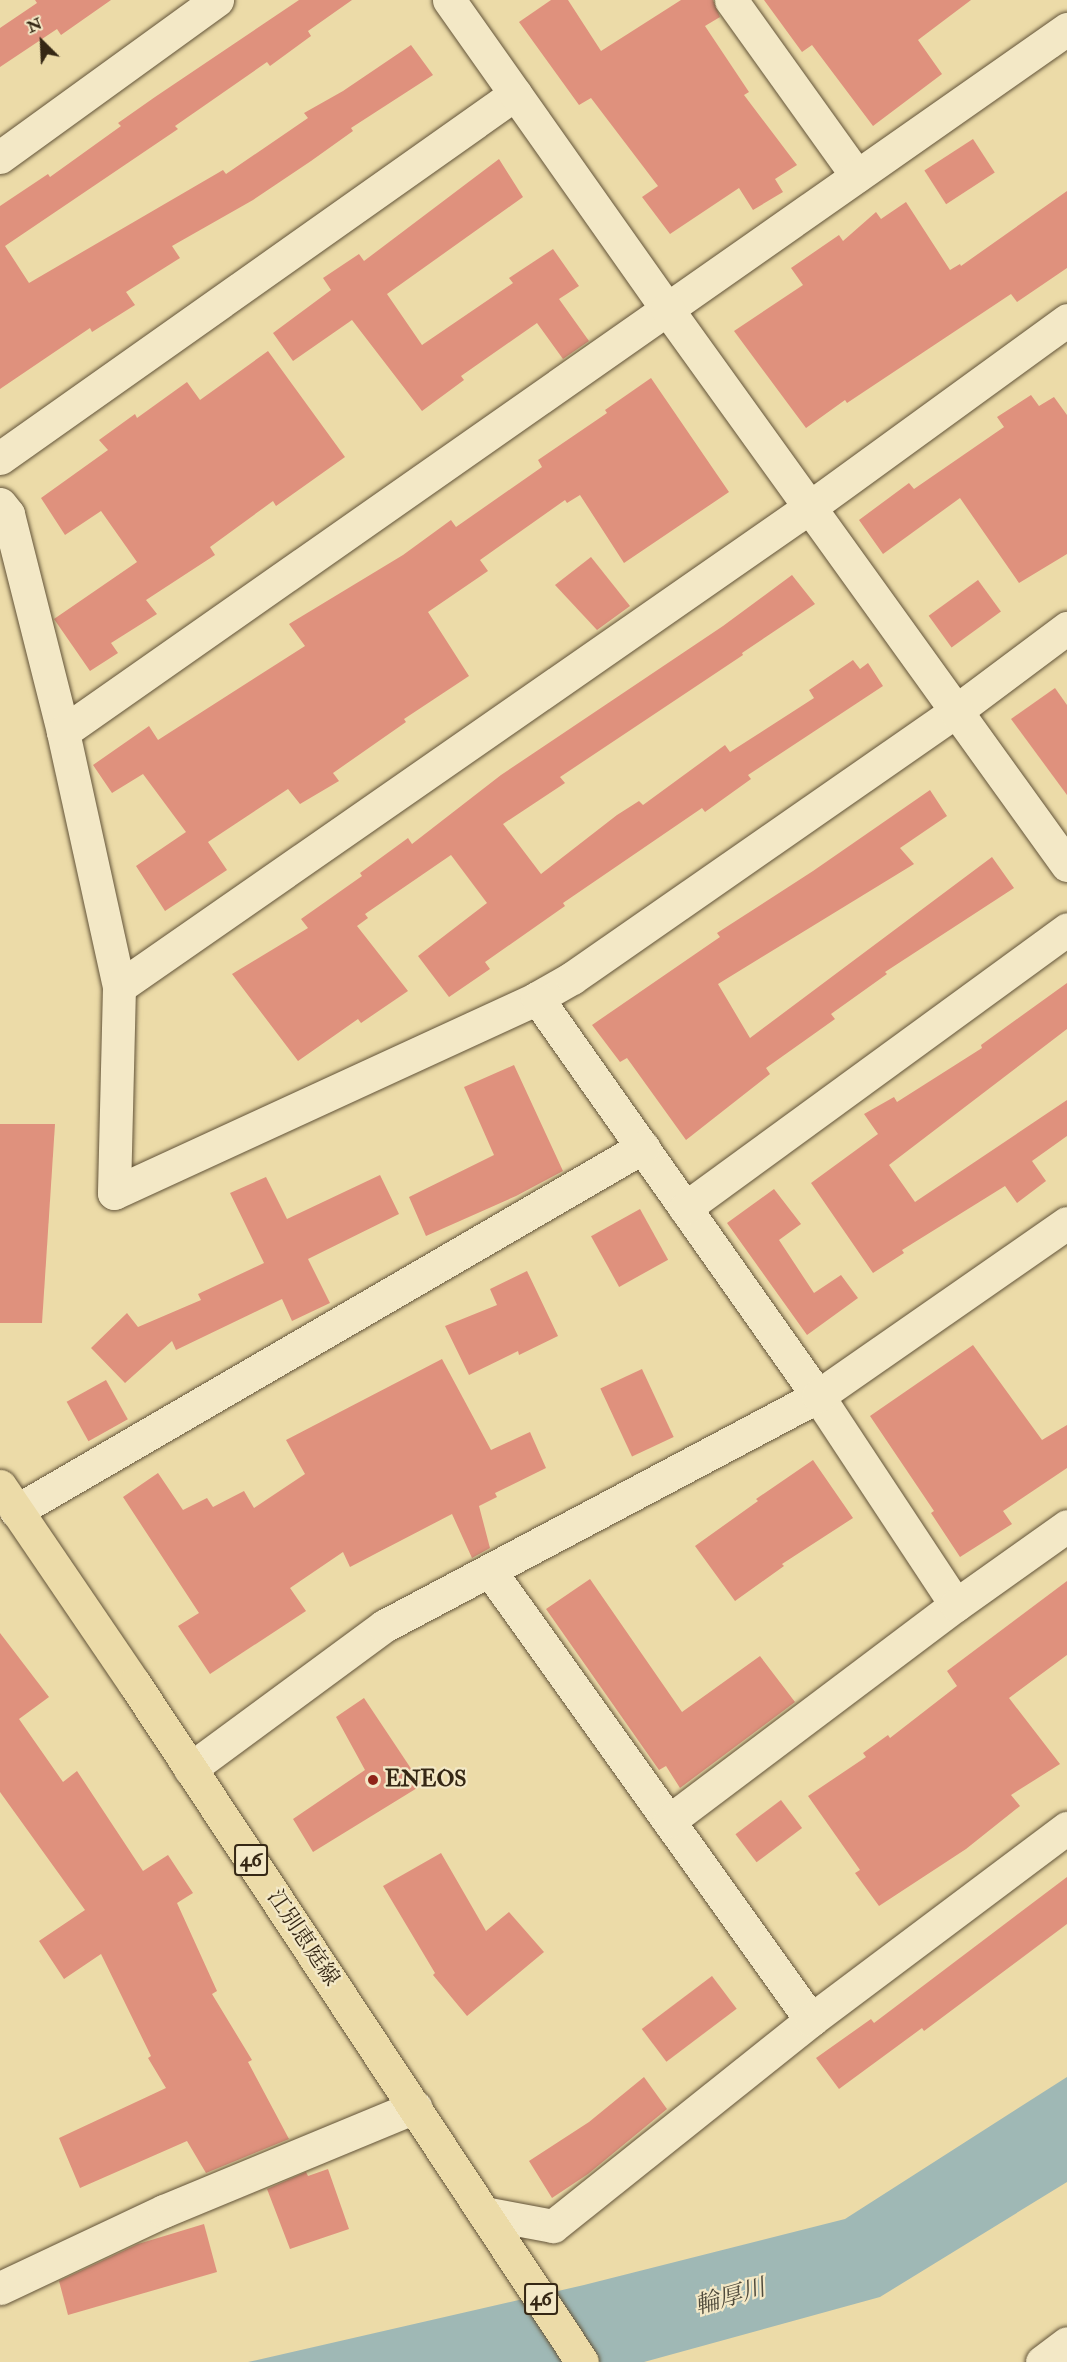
<!DOCTYPE html>
<meta charset="utf-8">
<style>
body{margin:0}
#map{position:relative;width:1067px;height:2362px;overflow:hidden;background:#ecdba8;font-family:"IM FELL Double Pica","Noto Serif JP",serif}
div>[style]{position:absolute}
.water>*{inset:0;background:#9fb8b5}
.building>*{inset:0;background:#df917d;transform-origin:0 0}
.roads{filter:drop-shadow(0 0 2px #635439) drop-shadow(0 0 2px #635439)}
.minor>*{height:33px;margin:-16.5px;padding:0 16.5px;transform-origin:16.5px;border-radius:16.5px;background:#f3e8c6}
.tertiary>*{height:33px;margin:-16.5px;padding:0 16.5px;transform-origin:16.5px;border-radius:16.5px;background:#f3e8c6}
.primary>*{height:33px;margin:-16.5px;padding:0 16.5px;transform-origin:16.5px;border-radius:16.5px;background:#ecdba8}
.dots>*{width:16px;height:16px;translate:-50% -50%;box-sizing:border-box;border:3px solid #f3e8c6;border-radius:50%}
span{translate:-50% -50%;white-space:nowrap;text-align:center;line-height:1.15;-webkit-text-stroke:4.5px #f3e8c6;paint-order:stroke}
.shield-label span{padding:2px 4px;background:#f3e8c6;border:2px solid;border-radius:4px;-webkit-text-stroke-width:0}
.shield-label{font-size:21px;color:#352714;font-weight:700}
.poi-label{font-size:22px;color:#352714;font-weight:700}
.left{translate:0 -50%;text-align:left}
.street-label{font-size:22px;color:#352714}
.water-label{font-size:24px;color:#504b3c;font-style:italic}
.north{position:absolute;left:12px;top:12px;width:60px;height:60px;-webkit-text-stroke:4px #f3e8c6;paint-order:stroke;rotate:336deg;font-size:16px;font-weight:700;line-height:24px;text-align:center;color:#352714}
.north::after{content:'';display:block;margin:auto;width:21px;height:27px;background:#352714;clip-path:polygon(50% 0,100% 100%,50% 72%,0 100%)}
</style>
<div id="map">
<div class="water">
<div style="clip-path:polygon(1067px 2077px,1067px 2182px,880px 2297px,644px 2362px,248px 2362px,584px 2285px,845px 2219px)"></div>
</div>
<div class="building">
<div style="clip-path:polygon(35px 0,111px 0,61px 35px,57px 29px,0 67px,0 28px,37px 3px)"></div>
<div style="clip-path:polygon(299px 0,352px 0,308px 31px,311px 36px,270px 66px,267px 62px,175px 126px,178px 129px,5px 246px,29px 283px,223px 170px,226px 174px,308px 118px,304px 113px,343px 91px,411px 45px,433px 75px,351px 128px,353px 131px,311px 161px,253px 200px,172px 246px,180px 258px,126px 292px,135px 305px,92px 332px,90px 328px,0 389px,0 206px,48px 174px,50px 177px,121px 126px,118px 123px,155px 97px)"></div>
<div style="clip-path:polygon(551px 0,568px 0,601px 51px,681px 0,713px 0,720px 17px,705px 26px,749px 92px,744px 95px,797px 165px,775px 179px,783px 192px,753px 210px,739px 188px,670px 234px,642px 197px,658px 186px,591px 98px,579px 105px,519px 22px)"></div>
<div style="clip-path:polygon(764px 0,971px 0,918px 40px,942px 74px,873px 126px,812px 45px,802px 52px)"></div>
<div style="left:973px;top:139px;width:40px;height:58px;rotate:57deg"></div>
<div style="clip-path:polygon(499px 159px,523px 197px,387px 294px,422px 345px,513px 283px,509px 278px,553px 249px,579px 286px,559px 299px,589px 341px,563px 359px,537px 323px,461px 376px,464px 380px,422px 411px,352px 320px,293px 361px,273px 333px,331px 290px,323px 278px,359px 254px,364px 261px)"></div>
<div style="clip-path:polygon(1067px 191px,1067px 268px,1017px 302px,1011px 294px,847px 403px,845px 400px,806px 428px,734px 331px,803px 285px,791px 268px,839px 235px,843px 241px,876px 212px,881px 219px,906px 202px,950px 270px,960px 264px,961px 266px)"></div>
<div style="clip-path:polygon(268px 351px,345px 457px,276px 506px,273px 501px,210px 547px,215px 555px,146px 600px,157px 614px,111px 643px,118px 653px,90px 671px,54px 619px,137px 562px,101px 511px,65px 535px,41px 498px,108px 450px,99px 440px,135px 414px,137px 418px,187px 382px,200px 400px)"></div>
<div style="clip-path:polygon(651px 378px,729px 492px,624px 563px,580px 495px,567px 503px,565px 500px,480px 560px,488px 571px,428px 612px,469px 676px,404px 719px,406px 722px,333px 773px,339px 781px,300px 804px,288px 789px,208px 842px,227px 870px,165px 911px,136px 866px,186px 832px,143px 774px,112px 793px,93px 765px,149px 726px,158px 740px,305px 646px,289px 624px,403px 555px,451px 520px,456px 527px,542px 467px,538px 460px,607px 413px,605px 410px)"></div>
<div style="clip-path:polygon(1031px 395px,1039px 406px,1054px 397px,1067px 415px,1067px 554px,1019px 583px,960px 498px,883px 554px,859px 520px,909px 483px,914px 489px,1004px 427px,997px 417px)"></div>
<div style="clip-path:polygon(591px 557px,630px 606px,597px 630px,555px 585px)"></div>
<div style="clip-path:polygon(792px 575px,815px 604px,742px 653px,743px 655px,560px 777px,565px 783px,503px 824px,541px 874px,617px 815px,639px 801px,643px 805px,725px 745px,730px 752px,814px 698px,809px 690px,853px 660px,860px 669px,868px 663px,883px 686px,748px 775px,751px 779px,705px 812px,702px 808px,563px 903px,565px 906px,485px 962px,490px 969px,449px 997px,418px 956px,487px 903px,451px 855px,365px 914px,368px 918px,357px 926px,408px 991px,361px 1023px,358px 1019px,298px 1061px,232px 974px,308px 928px,301px 919px,362px 876px,360px 873px,408px 838px,412px 844px,501px 775px,723px 626px)"></div>
<div style="left:978px;top:580px;width:39px;height:61px;rotate:54deg"></div>
<div style="clip-path:polygon(1055px 688px,1067px 705px,1067px 795px,1011px 719px)"></div>
<div style="clip-path:polygon(930px 790px,947px 816px,900px 848px,914px 864px,718px 984px,750px 1038px,992px 857px,1014px 888px,885px 972px,887px 974px,831px 1014px,835px 1019px,766px 1068px,770px 1074px,686px 1140px,627px 1058px,620px 1062px,592px 1025px,720px 937px,717px 933px,813px 871px)"></div>
<div style="clip-path:polygon(1067px 983px,1067px 1029px,889px 1165px,915px 1202px,1067px 1100px,1067px 1136px,1032px 1161px,1046px 1181px,1017px 1203px,1005px 1186px,902px 1250px,904px 1253px,873px 1273px,811px 1183px,878px 1134px,864px 1114px,894px 1097px,897px 1102px,982px 1048px,981px 1045px)"></div>
<div style="clip-path:polygon(514px 1065px,563px 1171px,516px 1196px,426px 1236px,409px 1197px,494px 1155px,464px 1087px)"></div>
<div style="clip-path:polygon(0 1124px,55px 1124px,42px 1323px,0 1323px)"></div>
<div style="clip-path:polygon(380px 1175px,399px 1214px,308px 1259px,330px 1303px,292px 1321px,282px 1299px,176px 1350px,172px 1341px,125px 1383px,91px 1348px,127px 1313px,138px 1327px,201px 1300px,198px 1294px,264px 1263px,230px 1193px,266px 1177px,287px 1219px)"></div>
<div style="clip-path:polygon(774px 1189px,801px 1224px,779px 1240px,814px 1293px,841px 1275px,858px 1298px,807px 1335px,727px 1223px)"></div>
<div style="left:640px;top:1209px;width:58px;height:56px;rotate:61deg"></div>
<div style="clip-path:polygon(527px 1271px,558px 1336px,519px 1355px,518px 1351px,469px 1375px,445px 1326px,497px 1305px,490px 1289px)"></div>
<div style="clip-path:polygon(973px 1345px,1042px 1440px,1067px 1425px,1067px 1468px,1003px 1511px,1012px 1524px,960px 1557px,931px 1513px,934px 1511px,870px 1416px)"></div>
<div style="clip-path:polygon(442px 1359px,491px 1450px,530px 1432px,546px 1468px,495px 1493px,497px 1497px,479px 1506px,490px 1548px,472px 1558px,452px 1514px,350px 1567px,343px 1552px,290px 1588px,306px 1611px,210px 1674px,178px 1626px,199px 1613px,123px 1497px,158px 1473px,183px 1510px,207px 1498px,213px 1507px,244px 1491px,254px 1508px,305px 1474px,286px 1440px)"></div>
<div style="left:642px;top:1369px;width:75px;height:46px;rotate:65deg"></div>
<div style="left:106px;top:1380px;width:45px;height:45px;rotate:61deg"></div>
<div style="clip-path:polygon(813px 1460px,853px 1518px,782px 1564px,784px 1566px,735px 1601px,695px 1546px,758px 1501px,756px 1499px)"></div>
<div style="clip-path:polygon(590px 1579px,682px 1712px,760px 1656px,795px 1702px,680px 1788px,666px 1766px,659px 1770px,546px 1609px)"></div>
<div style="clip-path:polygon(1067px 1581px,1067px 1655px,1009px 1698px,1060px 1764px,1011px 1795px,1020px 1806px,966px 1849px,879px 1906px,855px 1873px,860px 1870px,808px 1796px,866px 1757px,863px 1753px,888px 1735px,890px 1738px,957px 1686px,947px 1671px)"></div>
<div style="clip-path:polygon(0 1633px,49px 1697px,19px 1719px,63px 1782px,77px 1771px,143px 1871px,168px 1855px,193px 1893px,177px 1903px,217px 1991px,212px 1994px,252px 2060px,248px 2062px,289px 2139px,206px 2173px,187px 2141px,80px 2188px,59px 2138px,166px 2088px,148px 2058px,151px 2056px,101px 1954px,64px 1979px,39px 1941px,85px 1910px,0 1792px)"></div>
<div style="clip-path:polygon(364px 1698px,422px 1785px,313px 1852px,293px 1819px,365px 1770px,336px 1717px)"></div>
<div style="left:781px;top:1800px;width:35px;height:57px;rotate:53deg"></div>
<div style="clip-path:polygon(441px 1853px,486px 1931px,509px 1912px,544px 1952px,467px 2016px,433px 1975px,435px 1973px,383px 1886px)"></div>
<div style="clip-path:polygon(1067px 1877px,1067px 1924px,924px 2031px,922px 2028px,839px 2089px,816px 2058px,871px 2019px,874px 2023px)"></div>
<div style="left:712px;top:1976px;width:41px;height:88px;rotate:53deg"></div>
<div style="clip-path:polygon(644px 2077px,667px 2109px,588px 2174px,552px 2198px,529px 2161px,589px 2122px)"></div>
<div style="clip-path:polygon(328px 2169px,349px 2229px,290px 2249px,267px 2189px,306px 2172px,308px 2176px)"></div>
<div style="clip-path:polygon(204px 2224px,217px 2272px,68px 2315px,59px 2281px,138px 2244px)"></div>
</div>
<div class="roads">
<div class="minor">
<div style="left:731px;top:0;width:216px;rotate:54.4deg"></div>
<div style="left:0;top:157px;width:268px;rotate:-35.9deg"></div>
<div style="left:0;top:458px;width:631px;rotate:-35.25deg"></div>
<div style="left:0;top:504px;width:13px;rotate:51deg"></div>
<div style="left:8px;top:514px;width:225px;rotate:75.8deg"></div>
<div style="left:63px;top:732px;width:261px;rotate:77.6deg"></div>
<div style="left:119px;top:987px;width:206px;rotate:91.4deg"></div>
<div style="left:114px;top:1193px;width:466px;rotate:-24.7deg"></div>
<div style="left:537px;top:998px;width:40px;rotate:-29.7deg"></div>
<div style="left:572px;top:978px;width:468px;rotate:-34.8deg"></div>
<div style="left:956px;top:711px;width:139px;rotate:-36.8deg"></div>
<div style="left:63px;top:732px;width:1226px;rotate:-35deg"></div>
<div style="left:119px;top:987px;width:841px;rotate:-34.79deg"></div>
<div style="left:810px;top:507px;width:318px;rotate:-36deg"></div>
<div style="left:537px;top:998px;width:487px;rotate:54.8deg"></div>
<div style="left:818px;top:1396px;width:250px;rotate:56.6deg"></div>
<div style="left:685px;top:1208px;width:473px;rotate:-36.1deg"></div>
<div style="left:16px;top:1511px;width:725px;rotate:-30.14deg"></div>
<div style="left:490px;top:1571px;width:552px;rotate:54.44deg"></div>
<div style="left:190px;top:1769px;width:241px;rotate:-36.4deg"></div>
<div style="left:384px;top:1626px;width:491px;rotate:-27.9deg"></div>
<div style="left:818px;top:1396px;width:303px;rotate:-34.8deg"></div>
<div style="left:669px;top:1821px;width:359px;rotate:-37deg"></div>
<div style="left:956px;top:1605px;width:136px;rotate:-35.4deg"></div>
<div style="left:484px;top:2213px;width:70px;rotate:10.7deg"></div>
<div style="left:553px;top:2226px;width:330px;rotate:-38.6deg"></div>
<div style="left:811px;top:2020px;width:320px;rotate:-36.9deg"></div>
<div style="left:0;top:2288px;width:181px;rotate:-25.2deg"></div>
<div style="left:164px;top:2211px;width:272px;rotate:-22.5deg"></div>
<div style="left:1042px;top:2362px;width:31px;rotate:-37deg"></div>
</div>
<div class="tertiary">
<div style="left:449px;top:0;width:378px;rotate:54.8deg"></div>
<div style="left:667px;top:309px;width:685px;rotate:54.27deg"></div>
</div>
<div class="primary">
<div style="left:0;top:1486px;width:238px;rotate:55.8deg"></div>
<div style="left:134px;top:1683px;width:813px;rotate:56.58deg"></div>
</div>
</div>
<div class="dots">
<div style="left:373px;top:1780px;background:#8f2418"></div>
</div>
<div class="shield-label">
<span style="left:251px;top:1860px">46</span>
<span style="left:541px;top:2299px">46</span>
</div>
<div class="poi-label">
<span class="left" style="left:385px;top:1780px">ENEOS</span>
</div>
<div class="street-label">
<span style="left:303px;top:1938px;rotate:56deg">江別恵庭線</span>
</div>
<div class="water-label">
<span style="left:730px;top:2297px;rotate:-16deg">輪厚川</span>
</div>
<div class="north">N</div>
</div>
